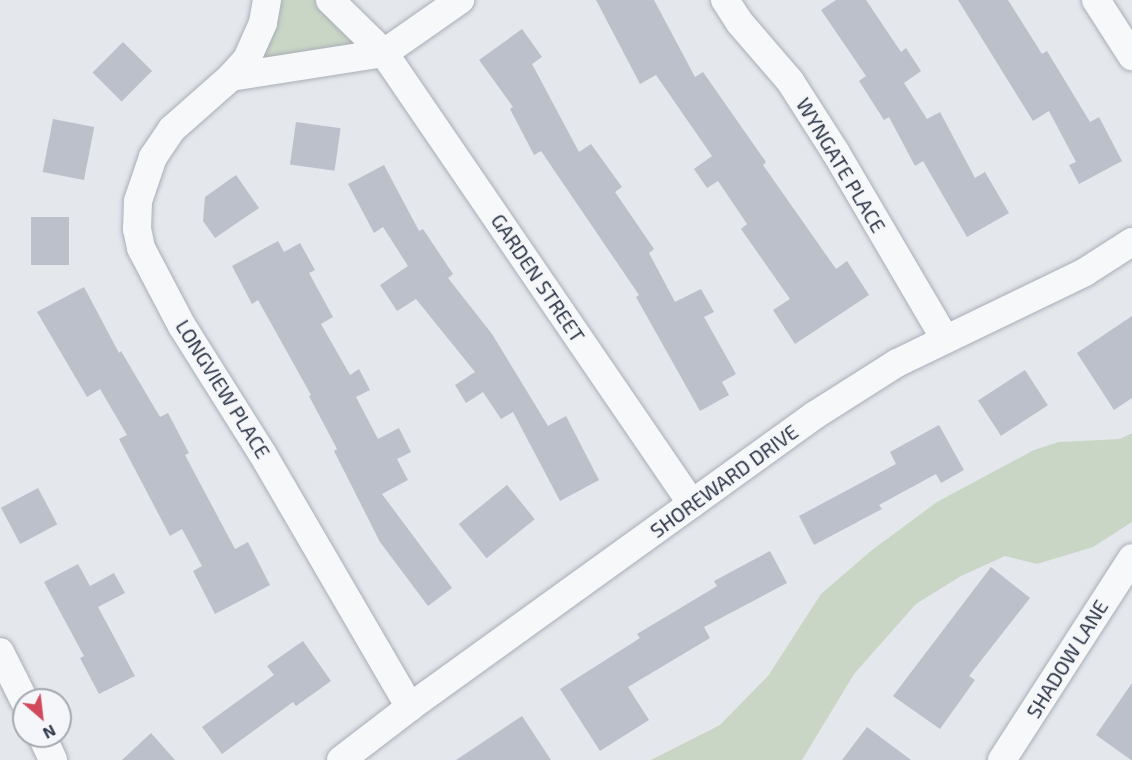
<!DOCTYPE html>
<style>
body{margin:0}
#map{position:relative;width:1132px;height:760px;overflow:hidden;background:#e4e7ec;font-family:"Exo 2",sans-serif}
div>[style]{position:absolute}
.green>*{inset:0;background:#c9d6c5}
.building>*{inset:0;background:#bbc0ca;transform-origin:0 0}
.roads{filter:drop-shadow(0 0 2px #a9aeb7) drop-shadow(0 0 2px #a9aeb7)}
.minor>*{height:28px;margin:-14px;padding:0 14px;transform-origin:14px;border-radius:14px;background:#f7f8fa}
span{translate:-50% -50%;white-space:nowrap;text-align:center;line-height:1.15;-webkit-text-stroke:4.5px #f4f6f9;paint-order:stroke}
.street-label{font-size:20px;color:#2b3445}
.north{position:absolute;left:12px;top:688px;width:60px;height:60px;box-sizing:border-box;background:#f4f6f9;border:2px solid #a4a8b1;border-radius:50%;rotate:152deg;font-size:16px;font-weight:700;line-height:24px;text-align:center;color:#2b3445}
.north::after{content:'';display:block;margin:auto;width:21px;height:27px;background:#d1495b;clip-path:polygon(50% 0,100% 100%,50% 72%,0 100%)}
</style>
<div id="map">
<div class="green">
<div style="clip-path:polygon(267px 0,330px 0,384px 53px,240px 68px)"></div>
<div style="clip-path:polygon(1132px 433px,1132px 522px,1093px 547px,1037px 564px,1005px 556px,961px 576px,916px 604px,854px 674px,802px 760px,651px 760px,720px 725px,768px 676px,821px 594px,872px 550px,937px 502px,1034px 450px,1059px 442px,1120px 439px)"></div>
</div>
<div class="building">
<div style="clip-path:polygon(596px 0,654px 0,695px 77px,703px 72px,766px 162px,763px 165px,836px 269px,847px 261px,869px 295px,795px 344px,773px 310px,790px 299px,741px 229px,747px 224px,718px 181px,707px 188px,694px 169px,712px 156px,656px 75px,640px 84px)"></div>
<div style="clip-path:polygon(836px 0,866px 0,901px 52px,906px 48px,921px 71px,904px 83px,927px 119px,940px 112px,975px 178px,985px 172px,1009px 213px,967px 237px,923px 161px,915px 166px,889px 117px,884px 120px,859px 81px,866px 76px,821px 10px)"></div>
<div style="clip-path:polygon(958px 0,1008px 0,1042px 54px,1047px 51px,1090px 122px,1099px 117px,1122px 161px,1079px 184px,1069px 165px,1076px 162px,1049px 111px,1033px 121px)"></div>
<div style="clip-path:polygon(522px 29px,542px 57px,532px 64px,579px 152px,591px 144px,622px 187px,615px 192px,654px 249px,649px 253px,675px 302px,701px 289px,714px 312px,704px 317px,736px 374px,722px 382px,729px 395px,700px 411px,636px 297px,639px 295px,541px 151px,534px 155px,510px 109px,513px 107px,479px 60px)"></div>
<div style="left:123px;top:42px;width:41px;height:43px;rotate:45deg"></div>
<div style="left:53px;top:119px;width:42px;height:54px;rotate:11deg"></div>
<div style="left:296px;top:122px;width:45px;height:43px;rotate:8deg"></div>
<div style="clip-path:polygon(384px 165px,419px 231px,423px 229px,453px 274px,448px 278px,492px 334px,548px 426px,566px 416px,599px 480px,560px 501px,513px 412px,501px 419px,483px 392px,466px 403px,455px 385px,475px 372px,416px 299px,397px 311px,380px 285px,408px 266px,383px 227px,374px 233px,348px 184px)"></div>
<div style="clip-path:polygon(236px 175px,259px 208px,215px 238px,203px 221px,205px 197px)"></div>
<div style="left:31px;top:217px;width:38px;height:48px"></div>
<div style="clip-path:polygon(278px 241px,284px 252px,300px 243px,315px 270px,309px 273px,333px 317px,321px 324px,350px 375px,359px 369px,370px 390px,356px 397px,378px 439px,399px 428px,411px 452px,397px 459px,408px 480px,382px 494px,452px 588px,428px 606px,380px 542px,334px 451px,337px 449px,309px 396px,311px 395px,258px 300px,252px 304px,232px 266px)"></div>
<div style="clip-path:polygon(84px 287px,119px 353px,121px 351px,160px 417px,168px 413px,189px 453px,185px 455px,235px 549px,248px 542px,270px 585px,215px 614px,193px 571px,202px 566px,182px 529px,170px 536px,119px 439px,127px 435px,100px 389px,87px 397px,37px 312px)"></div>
<div style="clip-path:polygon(1132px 316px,1132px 398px,1114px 410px,1077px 353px)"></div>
<div style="left:1025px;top:370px;width:42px;height:56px;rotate:57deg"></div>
<div style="clip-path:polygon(939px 425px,964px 470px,941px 483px,936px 474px,879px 505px,882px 509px,814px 545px,799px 516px,896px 464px,890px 452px)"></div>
<div style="left:507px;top:485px;width:44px;height:62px;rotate:51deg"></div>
<div style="left:38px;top:488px;width:41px;height:42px;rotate:62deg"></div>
<div style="clip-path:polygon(770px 551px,787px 583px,704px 627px,710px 638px,628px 687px,649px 720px,600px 751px,560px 689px,640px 638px,637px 634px,717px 586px,714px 581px)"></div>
<div style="clip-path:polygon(78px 564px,90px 586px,114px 573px,125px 593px,98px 607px,135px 676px,99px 694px,80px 658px,84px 656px,44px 582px)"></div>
<div style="clip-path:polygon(991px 567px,1030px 598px,969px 676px,975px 680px,940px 729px,893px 696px)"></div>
<div style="clip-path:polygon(303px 641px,331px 681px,296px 706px,293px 702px,222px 754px,202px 727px,274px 675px,267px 666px)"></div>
<div style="clip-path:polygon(1132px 683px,1132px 760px,1131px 760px,1096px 735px)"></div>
<div style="clip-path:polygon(522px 716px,551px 760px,456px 760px)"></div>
<div style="clip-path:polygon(867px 727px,911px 760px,842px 760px)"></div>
<div style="clip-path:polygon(151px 733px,175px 760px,122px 760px)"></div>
</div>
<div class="roads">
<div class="minor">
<div style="left:267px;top:0;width:23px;rotate:100deg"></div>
<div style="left:263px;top:23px;width:39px;rotate:114deg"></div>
<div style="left:247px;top:59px;width:24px;rotate:132deg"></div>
<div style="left:231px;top:77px;width:79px;rotate:138.6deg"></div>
<div style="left:172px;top:129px;width:34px;rotate:124deg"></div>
<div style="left:153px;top:157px;width:46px;rotate:108.8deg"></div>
<div style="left:138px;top:201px;width:28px;rotate:92deg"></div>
<div style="left:137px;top:229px;width:19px;rotate:78deg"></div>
<div style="left:141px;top:248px;width:88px;rotate:62.3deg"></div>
<div style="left:182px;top:326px;width:150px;rotate:57.8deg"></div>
<div style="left:262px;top:453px;width:294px;rotate:59.8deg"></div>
<div style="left:330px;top:0;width:76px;rotate:44.5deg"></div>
<div style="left:384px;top:53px;width:546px;rotate:55.67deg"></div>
<div style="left:725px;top:0;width:27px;rotate:57deg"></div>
<div style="left:740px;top:23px;width:77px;rotate:49.2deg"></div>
<div style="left:790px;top:81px;width:85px;rotate:57.4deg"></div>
<div style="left:836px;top:153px;width:216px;rotate:59.6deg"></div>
<div style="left:1096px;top:0;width:67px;rotate:57.3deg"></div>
<div style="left:231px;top:77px;width:155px;rotate:-8.9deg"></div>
<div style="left:384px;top:53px;width:93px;rotate:-34.9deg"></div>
<div style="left:0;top:652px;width:54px;rotate:63.4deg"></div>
<div style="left:42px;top:736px;width:26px;rotate:65deg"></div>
<div style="left:341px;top:760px;width:87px;rotate:-37.5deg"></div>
<div style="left:410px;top:707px;width:499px;rotate:-35.8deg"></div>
<div style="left:815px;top:415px;width:97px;rotate:-32.4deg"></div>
<div style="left:897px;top:363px;width:209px;rotate:-25.8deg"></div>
<div style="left:1085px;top:272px;width:56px;rotate:-32.6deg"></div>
<div style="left:1002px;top:760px;width:240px;rotate:-57.2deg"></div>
</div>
</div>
<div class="street-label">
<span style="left:841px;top:165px;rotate:59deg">WYNGATE PLACE</span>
<span style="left:538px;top:278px;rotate:56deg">GARDEN STREET</span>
<span style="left:223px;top:389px;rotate:58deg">LONGVIEW PLACE</span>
<span style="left:724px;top:481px;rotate:-36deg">SHOREWARD DRIVE</span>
<span style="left:1067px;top:659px;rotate:-58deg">SHADOW LANE</span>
</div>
<div class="north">N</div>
</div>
